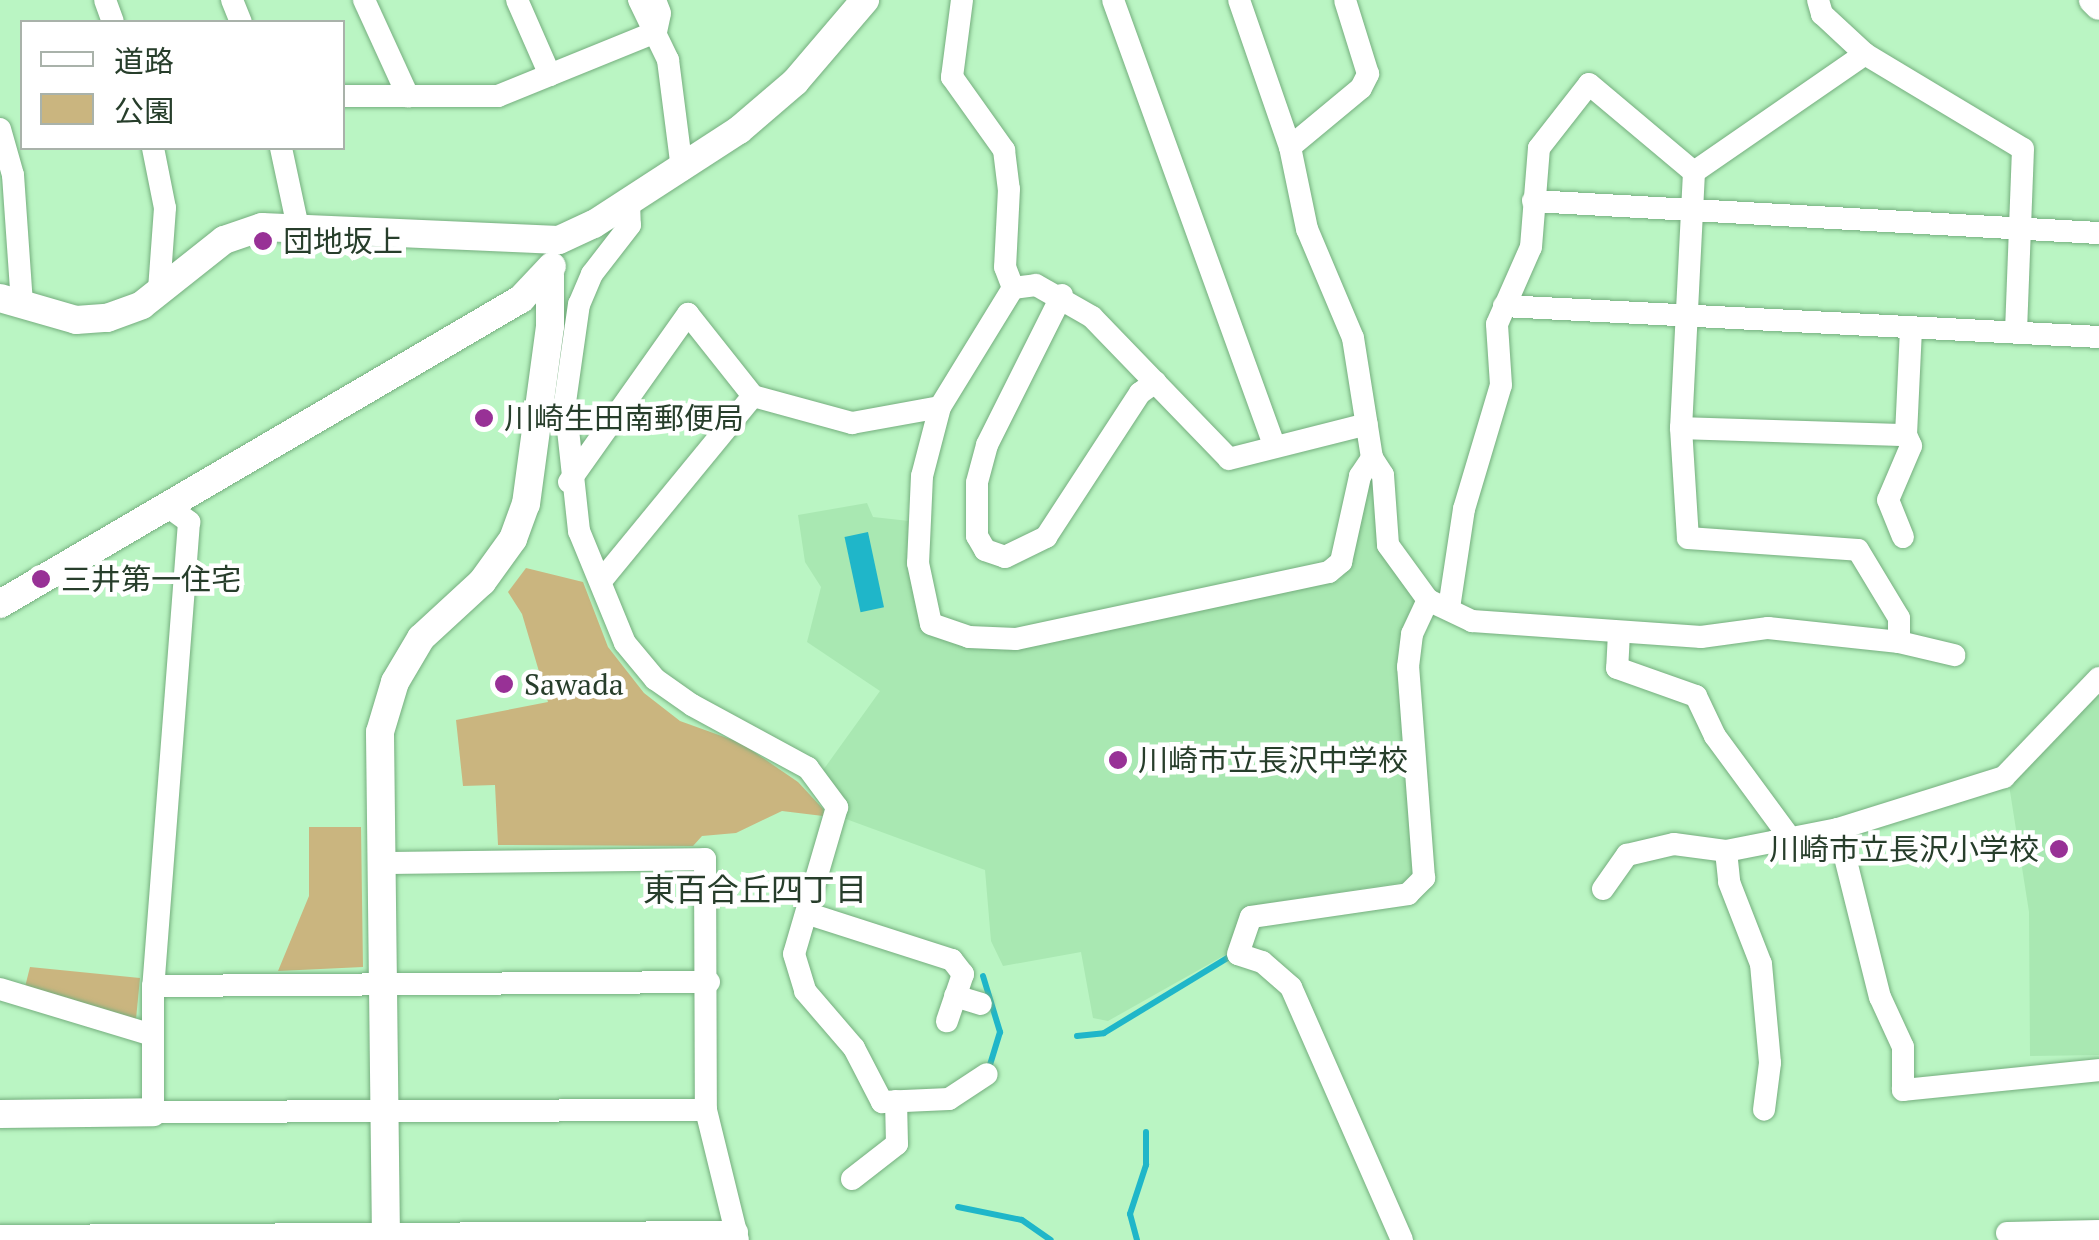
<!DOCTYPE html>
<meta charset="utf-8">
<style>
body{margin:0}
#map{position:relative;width:2099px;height:1240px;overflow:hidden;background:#baf5c3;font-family:"PT Serif","Noto Sans JP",serif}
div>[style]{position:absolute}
.built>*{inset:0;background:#a9e8b2}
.green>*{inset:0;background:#cab57f}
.water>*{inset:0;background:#1fb6c9;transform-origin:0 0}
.stream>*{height:6px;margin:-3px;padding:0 3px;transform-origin:3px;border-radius:3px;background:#1fb6c9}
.roads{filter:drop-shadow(0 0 2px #75ae7e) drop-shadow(0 0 2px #75ae7e)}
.minor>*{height:22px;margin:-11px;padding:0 11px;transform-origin:11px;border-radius:11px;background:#fff}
.tertiary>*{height:28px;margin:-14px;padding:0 14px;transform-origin:14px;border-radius:14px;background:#fff}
.dots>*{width:28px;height:28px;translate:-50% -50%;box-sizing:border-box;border:5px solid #fff;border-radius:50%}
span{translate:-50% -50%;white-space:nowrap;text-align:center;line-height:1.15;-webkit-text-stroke:9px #fff;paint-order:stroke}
.poi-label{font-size:30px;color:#273e2b}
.left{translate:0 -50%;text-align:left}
.right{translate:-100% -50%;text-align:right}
.neighbourhood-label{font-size:32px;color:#273e2b}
.legend{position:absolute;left:20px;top:20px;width:325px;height:130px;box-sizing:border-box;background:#fff;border:2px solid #a9b2aa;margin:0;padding:12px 18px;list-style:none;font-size:30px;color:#273e2b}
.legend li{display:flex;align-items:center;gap:20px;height:50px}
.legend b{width:50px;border:2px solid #a9b2aa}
</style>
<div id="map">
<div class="built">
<div style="clip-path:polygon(1372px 477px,1416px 601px,1414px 871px,1404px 882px,1248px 906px,1227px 954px,1108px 1021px,1093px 1018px,1081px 952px,1003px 966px,991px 941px,985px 870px,846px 819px,845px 806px,821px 773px,880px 691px,807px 642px,821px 587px,805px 562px,798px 515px,867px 503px,873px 517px,909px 521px,926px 634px,1003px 650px,1339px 581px,1349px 567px)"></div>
<div style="clip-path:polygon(2099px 687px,2099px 1055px,2030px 1056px,2029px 912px,2009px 785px)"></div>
</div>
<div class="green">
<div style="clip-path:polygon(526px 568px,583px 582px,608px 647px,644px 693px,680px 721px,741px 743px,798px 782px,824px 810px,823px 816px,782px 811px,736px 833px,702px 836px,693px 846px,498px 845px,495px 785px,463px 786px,456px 720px,548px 702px,522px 614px,508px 592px)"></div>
<div style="clip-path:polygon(309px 827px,361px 827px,363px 967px,278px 971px,309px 896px)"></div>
<div style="clip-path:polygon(30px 967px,140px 978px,136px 1019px,25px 987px)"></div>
</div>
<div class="water">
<div style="left:868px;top:532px;width:77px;height:24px;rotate:78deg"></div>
</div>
<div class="stream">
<div style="left:983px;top:976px;width:59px;rotate:73.1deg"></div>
<div style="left:1000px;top:1032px;width:38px;rotate:107deg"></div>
<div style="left:1077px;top:1036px;width:27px;rotate:-6deg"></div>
<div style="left:1104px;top:1033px;width:146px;rotate:-31.3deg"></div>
<div style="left:958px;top:1207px;width:65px;rotate:11.5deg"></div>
<div style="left:1022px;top:1220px;width:35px;rotate:35deg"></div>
<div style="left:1137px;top:1240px;width:27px;rotate:-105deg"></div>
<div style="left:1130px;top:1214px;width:52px;rotate:-71.9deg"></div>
<div style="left:1146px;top:1165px;width:33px;rotate:-90deg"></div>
</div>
<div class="roads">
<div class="minor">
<div style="left:105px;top:0;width:23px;rotate:70deg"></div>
<div style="left:232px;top:0;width:24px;rotate:68deg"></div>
<div style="left:364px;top:0;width:106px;rotate:65.4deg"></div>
<div style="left:517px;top:0;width:82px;rotate:66.3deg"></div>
<div style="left:639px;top:0;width:67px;rotate:64.2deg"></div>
<div style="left:668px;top:60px;width:111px;rotate:82.7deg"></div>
<div style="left:962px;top:0;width:78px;rotate:97.4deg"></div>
<div style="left:952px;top:77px;width:90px;rotate:54.5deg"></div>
<div style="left:1004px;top:150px;width:39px;rotate:83deg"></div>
<div style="left:1009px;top:189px;width:78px;rotate:92.9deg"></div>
<div style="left:1005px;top:267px;width:22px;rotate:69deg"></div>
<div style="left:1113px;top:0;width:475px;rotate:70.1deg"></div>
<div style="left:1239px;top:0;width:156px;rotate:70.9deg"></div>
<div style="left:1290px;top:147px;width:84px;rotate:78.3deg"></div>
<div style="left:1307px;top:229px;width:118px;rotate:67.1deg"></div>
<div style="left:1353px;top:338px;width:121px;rotate:81deg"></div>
<div style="left:1372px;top:458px;width:20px;rotate:57deg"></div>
<div style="left:1383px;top:475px;width:70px;rotate:85.9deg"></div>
<div style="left:1388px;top:545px;width:68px;rotate:54deg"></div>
<div style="left:1428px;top:600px;width:49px;rotate:25.5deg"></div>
<div style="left:1472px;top:621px;width:230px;rotate:4deg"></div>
<div style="left:1701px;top:637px;width:68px;rotate:-7.7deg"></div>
<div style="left:1768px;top:628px;width:132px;rotate:6.1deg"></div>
<div style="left:1899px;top:642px;width:57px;rotate:13.3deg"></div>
<div style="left:1818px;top:0;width:15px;rotate:74deg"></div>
<div style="left:1822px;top:14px;width:59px;rotate:42.9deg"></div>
<div style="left:1865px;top:54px;width:184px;rotate:31deg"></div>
<div style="left:2023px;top:149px;width:183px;rotate:92.2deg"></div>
<div style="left:342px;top:96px;width:156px"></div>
<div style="left:498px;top:96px;width:170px;rotate:-22.1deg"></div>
<div style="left:656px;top:32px;width:19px;rotate:-78deg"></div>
<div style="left:660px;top:13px;width:14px;rotate:-111deg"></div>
<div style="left:0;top:129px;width:48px;rotate:74.2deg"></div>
<div style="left:13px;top:175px;width:128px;rotate:86deg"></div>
<div style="left:1290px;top:147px;width:92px;rotate:-39.7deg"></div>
<div style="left:1361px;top:88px;width:16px;rotate:-63deg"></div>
<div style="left:1368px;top:74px;width:77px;rotate:-107.3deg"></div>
<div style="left:153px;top:148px;width:61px;rotate:78.7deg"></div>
<div style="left:165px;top:208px;width:82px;rotate:94.2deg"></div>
<div style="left:281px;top:148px;width:81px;rotate:77.9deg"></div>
<div style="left:1694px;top:172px;width:208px;rotate:-34.6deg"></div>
<div style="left:1533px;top:201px;width:567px;rotate:3.24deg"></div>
<div style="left:629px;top:202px;width:23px;rotate:88deg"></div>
<div style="left:630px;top:225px;width:62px;rotate:127.8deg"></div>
<div style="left:592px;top:274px;width:33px;rotate:113deg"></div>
<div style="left:579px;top:304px;width:99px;rotate:98.1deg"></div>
<div style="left:565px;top:402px;width:130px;rotate:83.8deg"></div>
<div style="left:579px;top:531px;width:121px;rotate:67.7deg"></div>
<div style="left:625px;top:643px;width:47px;rotate:50.2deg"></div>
<div style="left:655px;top:679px;width:45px;rotate:35.1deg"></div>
<div style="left:692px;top:705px;width:132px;rotate:28.5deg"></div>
<div style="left:808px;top:768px;width:49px;rotate:53.4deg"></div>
<div style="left:837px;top:807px;width:153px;rotate:106.3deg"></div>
<div style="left:794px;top:954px;width:39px;rotate:73deg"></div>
<div style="left:805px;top:991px;width:75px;rotate:49.3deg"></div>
<div style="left:854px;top:1048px;width:61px;rotate:62.6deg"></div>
<div style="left:882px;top:1102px;width:67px;rotate:-2.6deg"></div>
<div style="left:949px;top:1099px;width:45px;rotate:-33.3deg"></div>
<div style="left:1013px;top:288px;width:140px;rotate:121.5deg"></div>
<div style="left:940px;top:407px;width:71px;rotate:104.6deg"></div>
<div style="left:922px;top:476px;width:87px;rotate:92.6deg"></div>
<div style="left:918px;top:563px;width:62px;rotate:78deg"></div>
<div style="left:931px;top:624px;width:40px;rotate:18.9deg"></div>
<div style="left:969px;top:637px;width:47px;rotate:2.4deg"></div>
<div style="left:1016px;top:639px;width:320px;rotate:-12.1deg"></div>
<div style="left:1329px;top:572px;width:16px;rotate:-40deg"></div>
<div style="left:1341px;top:562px;width:88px;rotate:-77.5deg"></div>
<div style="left:1360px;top:476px;width:22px;rotate:-56deg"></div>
<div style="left:1013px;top:288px;width:23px;rotate:-7deg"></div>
<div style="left:1036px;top:285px;width:64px;rotate:29.7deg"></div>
<div style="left:1092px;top:317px;width:197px;rotate:46deg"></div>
<div style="left:1229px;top:459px;width:142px;rotate:-14.2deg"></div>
<div style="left:1062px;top:295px;width:168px;rotate:116.6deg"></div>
<div style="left:987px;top:445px;width:39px;rotate:105deg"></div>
<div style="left:977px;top:483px;width:53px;rotate:90deg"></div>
<div style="left:977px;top:536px;width:16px;rotate:60deg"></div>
<div style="left:985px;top:550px;width:21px;rotate:19deg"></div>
<div style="left:1005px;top:557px;width:46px;rotate:-26deg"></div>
<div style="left:1046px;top:537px;width:172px;rotate:-56.9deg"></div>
<div style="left:1140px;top:393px;width:19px;rotate:-35deg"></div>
<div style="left:1504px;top:306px;width:596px;rotate:2.98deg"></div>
<div style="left:1681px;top:428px;width:225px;rotate:1.8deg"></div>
<div style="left:1906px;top:435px;width:107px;rotate:-87.3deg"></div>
<div style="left:569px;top:482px;width:206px;rotate:-54.7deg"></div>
<div style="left:688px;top:314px;width:105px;rotate:51.6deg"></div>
<div style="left:753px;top:396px;width:103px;rotate:15.3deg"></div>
<div style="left:852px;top:423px;width:89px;rotate:-10.3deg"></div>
<div style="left:166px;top:505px;width:29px;rotate:36deg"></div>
<div style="left:189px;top:522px;width:465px;rotate:94.4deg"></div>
<div style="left:153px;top:986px;width:126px;rotate:90deg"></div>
<div style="left:153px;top:1112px;width:553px;rotate:-0.21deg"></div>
<div style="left:1903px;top:537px;width:40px;rotate:-112deg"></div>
<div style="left:1888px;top:500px;width:59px;rotate:-66.9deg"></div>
<div style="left:1911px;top:446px;width:12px;rotate:-114deg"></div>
<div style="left:601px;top:581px;width:239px;rotate:-50.6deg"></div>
<div style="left:1449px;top:608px;width:100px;rotate:-81.4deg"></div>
<div style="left:1464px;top:509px;width:129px;rotate:-73.4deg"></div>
<div style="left:1501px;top:385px;width:61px;rotate:-93.8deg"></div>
<div style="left:1497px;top:324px;width:84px;rotate:-66.2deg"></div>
<div style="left:1531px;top:247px;width:99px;rotate:-85.4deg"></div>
<div style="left:1539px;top:148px;width:81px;rotate:-52deg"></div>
<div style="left:1589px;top:84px;width:137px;rotate:40deg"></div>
<div style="left:1694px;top:172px;width:256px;rotate:92.9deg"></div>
<div style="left:1681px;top:428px;width:110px;rotate:86.4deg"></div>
<div style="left:1688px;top:538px;width:170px;rotate:4deg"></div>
<div style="left:1858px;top:550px;width:79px;rotate:58.9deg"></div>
<div style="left:1899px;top:618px;width:24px;rotate:90deg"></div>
<div style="left:1619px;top:633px;width:35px;rotate:93deg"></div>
<div style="left:1617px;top:668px;width:84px;rotate:19.5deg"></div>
<div style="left:1696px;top:696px;width:44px;rotate:64.6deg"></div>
<div style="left:1715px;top:736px;width:127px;rotate:53.7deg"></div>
<div style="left:1838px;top:829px;width:173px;rotate:76deg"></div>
<div style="left:1880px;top:997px;width:55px;rotate:65.3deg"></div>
<div style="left:1903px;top:1047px;width:43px;rotate:90deg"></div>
<div style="left:1903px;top:1090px;width:197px;rotate:-5.8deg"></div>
<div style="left:1726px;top:851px;width:31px;rotate:84deg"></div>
<div style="left:1729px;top:882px;width:88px;rotate:68.7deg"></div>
<div style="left:1761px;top:964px;width:99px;rotate:84.8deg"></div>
<div style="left:1770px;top:1063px;width:47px;rotate:97.3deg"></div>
<div style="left:379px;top:863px;width:326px;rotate:-0.7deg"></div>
<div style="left:705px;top:859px;width:251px;rotate:89.8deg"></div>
<div style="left:706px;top:1110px;width:134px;rotate:76.2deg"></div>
<div style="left:1603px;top:889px;width:42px;rotate:-54.8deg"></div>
<div style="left:1627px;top:855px;width:48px;rotate:-13.2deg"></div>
<div style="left:1674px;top:844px;width:52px;rotate:7.7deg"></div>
<div style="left:1726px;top:851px;width:114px;rotate:-11.1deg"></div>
<div style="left:1838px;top:829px;width:174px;rotate:-17.4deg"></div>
<div style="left:2004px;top:777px;width:137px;rotate:-46.2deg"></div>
<div style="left:809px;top:914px;width:150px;rotate:17.8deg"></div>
<div style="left:952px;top:960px;width:18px;rotate:52deg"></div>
<div style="left:963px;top:974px;width:50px;rotate:108.8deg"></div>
<div style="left:153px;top:986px;width:556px;rotate:-0.41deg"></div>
<div style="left:0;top:989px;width:159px;rotate:16.8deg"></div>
<div style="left:955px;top:996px;width:27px;rotate:17deg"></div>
<div style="left:852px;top:1179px;width:57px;rotate:-37.9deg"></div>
<div style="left:897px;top:1144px;width:43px;rotate:-91.3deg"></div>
<div style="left:2007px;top:1233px;width:92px;rotate:-1.2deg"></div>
<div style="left:0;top:1236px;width:737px;rotate:-0.31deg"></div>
<div style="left:1402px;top:1240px;width:276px;rotate:-113.7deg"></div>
<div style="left:1291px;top:987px;width:38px;rotate:-139deg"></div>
<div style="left:1262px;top:962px;width:25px;rotate:-162deg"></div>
<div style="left:1238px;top:954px;width:39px;rotate:-71deg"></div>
<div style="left:1251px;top:917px;width:159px;rotate:-8.3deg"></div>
<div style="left:1408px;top:894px;width:23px;rotate:-45deg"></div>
<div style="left:1424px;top:878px;width:212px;rotate:-94.3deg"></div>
<div style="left:1408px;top:667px;width:33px;rotate:-83deg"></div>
<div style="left:1412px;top:634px;width:38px;rotate:-65deg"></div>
</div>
<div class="tertiary">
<div style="left:2093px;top:0;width:8px;rotate:45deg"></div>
<div style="left:0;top:298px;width:79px;rotate:16.1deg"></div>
<div style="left:76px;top:320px;width:31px;rotate:-4deg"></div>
<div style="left:107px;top:318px;width:37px;rotate:-20deg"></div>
<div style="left:142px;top:305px;width:105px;rotate:-38.4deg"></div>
<div style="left:224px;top:240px;width:40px;rotate:-18.9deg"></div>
<div style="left:262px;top:227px;width:297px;rotate:2.5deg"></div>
<div style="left:559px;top:240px;width:38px;rotate:-25deg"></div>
<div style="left:594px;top:224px;width:173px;rotate:-33deg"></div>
<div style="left:739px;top:130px;width:74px;rotate:-40.6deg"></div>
<div style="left:795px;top:82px;width:108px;rotate:-49.5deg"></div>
<div style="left:0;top:604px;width:604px;rotate:-30.35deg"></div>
<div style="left:521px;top:299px;width:45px;rotate:-46.8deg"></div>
<div style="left:0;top:1114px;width:153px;rotate:-0.7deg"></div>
<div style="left:386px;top:1240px;width:508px;rotate:-90.68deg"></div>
<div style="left:380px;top:732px;width:52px;rotate:-73.3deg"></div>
<div style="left:395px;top:682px;width:51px;rotate:-59.4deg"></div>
<div style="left:421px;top:638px;width:83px;rotate:-42.6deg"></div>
<div style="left:482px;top:582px;width:53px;rotate:-54.2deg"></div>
<div style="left:513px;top:539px;width:37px;rotate:-70deg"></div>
<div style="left:526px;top:504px;width:180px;rotate:-82.3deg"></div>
<div style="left:550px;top:326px;width:51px;rotate:-90deg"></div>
</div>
</div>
<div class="dots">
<div style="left:263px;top:241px;background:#983196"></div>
<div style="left:484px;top:418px;background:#983196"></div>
<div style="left:41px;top:579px;background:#983196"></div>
<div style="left:504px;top:684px;background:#983196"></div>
<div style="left:1118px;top:760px;background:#983196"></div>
<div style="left:2059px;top:849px;background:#983196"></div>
</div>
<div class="poi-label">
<span class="left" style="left:283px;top:241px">団地坂上</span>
<span class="left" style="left:504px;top:418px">川崎生田南郵便局</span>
<span class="left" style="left:61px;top:579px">三井第一住宅</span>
<span class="left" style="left:524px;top:684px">Sawada</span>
<span class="left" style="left:1138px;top:760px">川崎市立長沢中学校</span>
<span class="right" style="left:2039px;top:849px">川崎市立長沢小学校</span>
</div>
<div class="neighbourhood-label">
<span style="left:755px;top:889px">東百合丘四丁目</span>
</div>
<ul class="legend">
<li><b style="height:12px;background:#fff"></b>道路</li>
<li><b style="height:28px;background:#cab57f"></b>公園</li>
</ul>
</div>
